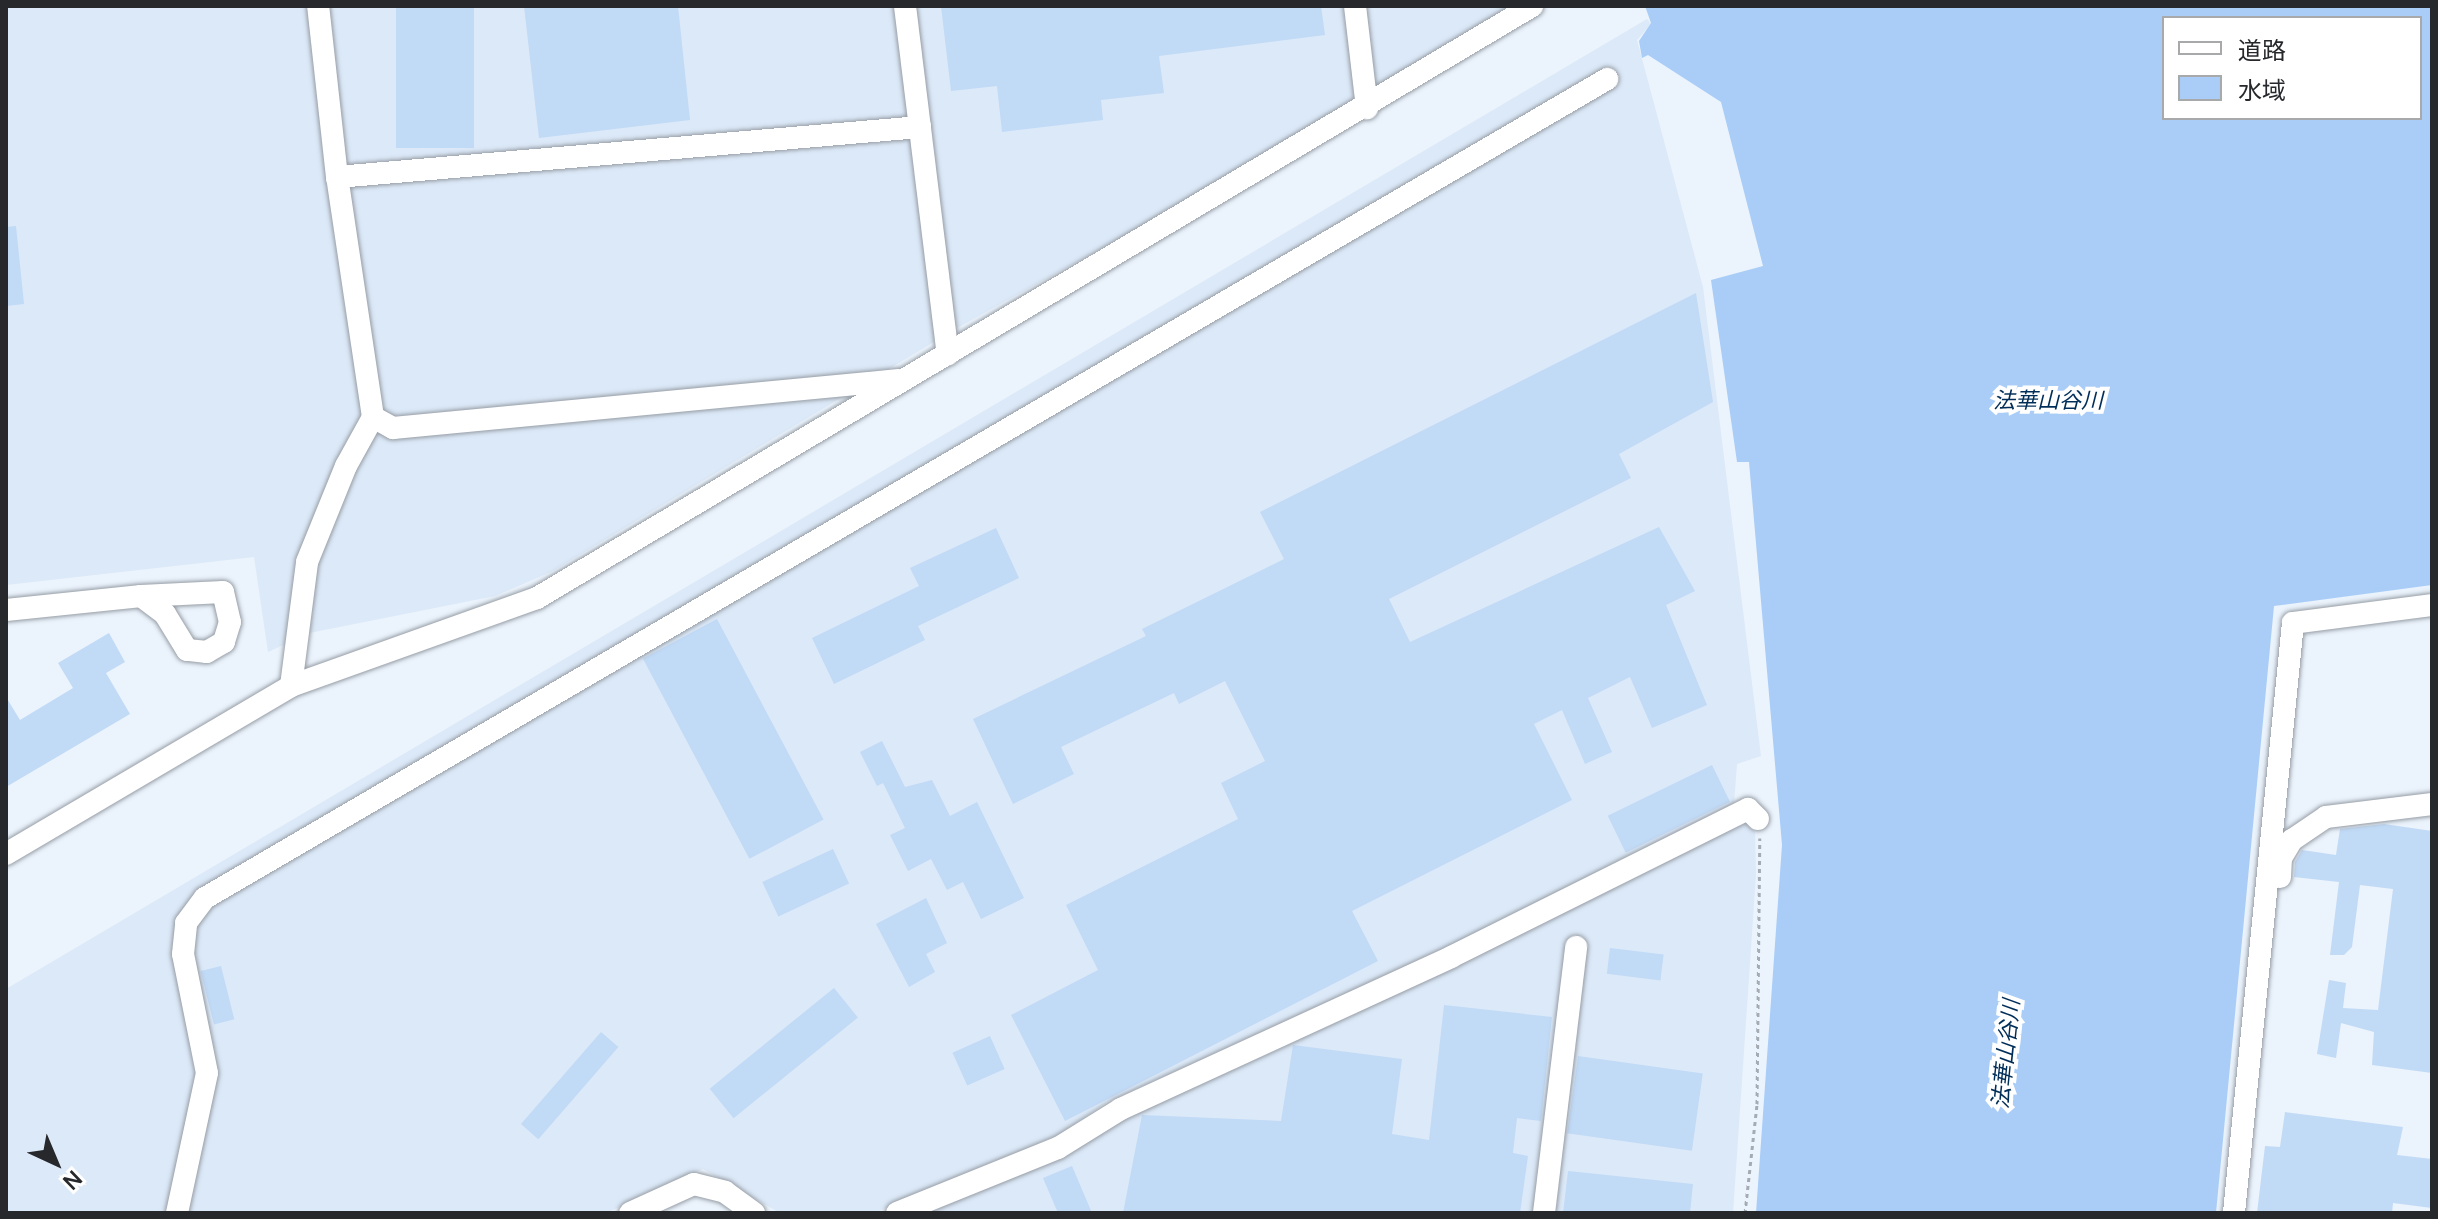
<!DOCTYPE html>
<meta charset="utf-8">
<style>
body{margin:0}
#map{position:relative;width:2438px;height:1219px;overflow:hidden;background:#ebf3fc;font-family:Manrope,"Noto Sans JP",sans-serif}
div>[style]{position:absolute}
.built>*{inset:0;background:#dce9f8}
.water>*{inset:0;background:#a9cdf7}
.building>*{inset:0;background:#c1daf6;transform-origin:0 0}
.path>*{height:3px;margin-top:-1.5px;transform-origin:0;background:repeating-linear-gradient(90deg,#a5abb2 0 4px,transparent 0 8px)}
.roads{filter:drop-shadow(0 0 2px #969da5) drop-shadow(0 0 2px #969da5)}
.minor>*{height:22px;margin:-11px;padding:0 11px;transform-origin:11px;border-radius:11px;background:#fff}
span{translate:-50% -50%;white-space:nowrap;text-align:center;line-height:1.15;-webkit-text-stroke:8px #fff;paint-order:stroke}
.water-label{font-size:22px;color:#012e58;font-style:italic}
.frame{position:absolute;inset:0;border:8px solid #26282c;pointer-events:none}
.legend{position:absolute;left:2162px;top:16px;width:260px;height:104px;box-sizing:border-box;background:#fff;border:2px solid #a8a9ab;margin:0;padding:10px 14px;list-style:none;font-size:24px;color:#26282c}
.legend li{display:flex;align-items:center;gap:16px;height:40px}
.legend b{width:40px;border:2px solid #a8a9ab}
.north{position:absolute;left:16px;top:1123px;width:80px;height:80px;-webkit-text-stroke:6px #fff;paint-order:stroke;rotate:136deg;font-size:22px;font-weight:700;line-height:32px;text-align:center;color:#26282c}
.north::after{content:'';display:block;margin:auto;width:28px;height:36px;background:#26282c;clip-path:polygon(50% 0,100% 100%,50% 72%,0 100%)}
</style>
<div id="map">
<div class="built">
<div style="clip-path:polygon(6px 6px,1540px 6px,957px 328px,553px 571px,495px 596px,309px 633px,268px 652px,254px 557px,6px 585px)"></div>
<div style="clip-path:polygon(1647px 19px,1651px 24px,1637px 40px,1703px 287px,1761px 756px,1737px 764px,1734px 804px,1448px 948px,1107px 1102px,1060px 1134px,874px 1213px,780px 1213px,703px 1169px,606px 1213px,6px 1213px,6px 989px)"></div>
<div style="clip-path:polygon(1742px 820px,1755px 832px,1756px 874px,1733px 1213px,926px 1213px,1111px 1118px)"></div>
</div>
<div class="water">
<div style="clip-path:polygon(evenodd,1645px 6px,2432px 6px,2432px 585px,2274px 606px,2216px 1213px,1756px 1213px,1782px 845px,1749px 462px,1737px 462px,1711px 280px,1763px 266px,1721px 102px,1648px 55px,1642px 58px,1639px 41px,1651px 23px,1645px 6px,2164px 18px,2420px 18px,2420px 118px,2164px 118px,2164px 18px)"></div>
</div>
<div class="building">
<div style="left:396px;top:6px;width:78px;height:142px"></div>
<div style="clip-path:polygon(524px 6px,678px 6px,690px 120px,539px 138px)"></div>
<div style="clip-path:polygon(941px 6px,1321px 6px,1325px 35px,1159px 56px,1164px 93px,1101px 100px,1103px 120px,1002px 132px,997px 86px,951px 91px)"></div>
<div style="clip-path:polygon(16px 226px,24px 304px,6px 306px,6px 227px)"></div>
<div style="clip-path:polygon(1696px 293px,1713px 402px,1619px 454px,1631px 478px,1389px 599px,1410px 642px,1659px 527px,1695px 591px,1666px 605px,1707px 705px,1652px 728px,1630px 677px,1588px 698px,1612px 752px,1585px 764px,1562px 710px,1534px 724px,1572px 800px,1352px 911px,1378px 961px,1065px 1121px,1011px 1015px,1098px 970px,1066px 905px,1238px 819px,1221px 783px,1265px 761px,1225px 681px,1179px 704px,1174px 693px,1061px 747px,1074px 774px,1013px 804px,973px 719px,1146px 636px,1142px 629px,1284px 559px,1260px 512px)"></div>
<div style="clip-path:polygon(996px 528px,1019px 578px,918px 626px,925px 640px,834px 684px,812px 638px,919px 586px,910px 568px)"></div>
<div style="left:717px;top:619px;width:227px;height:84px;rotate:62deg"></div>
<div style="clip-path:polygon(109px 633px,125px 662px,106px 673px,130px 714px,6px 787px,6px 697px,20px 720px,73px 688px,58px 663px)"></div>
<div style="clip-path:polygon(882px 741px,905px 787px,932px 780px,950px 816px,977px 802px,1024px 898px,981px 919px,963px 882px,947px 890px,931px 859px,908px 871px,890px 835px,905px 828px,883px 783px,877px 786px,860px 752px)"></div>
<div style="left:1712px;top:765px;width:41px;height:116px;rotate:64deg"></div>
<div style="clip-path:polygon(2384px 824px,2432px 831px,2432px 1073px,2372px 1065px,2374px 1032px,2341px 1023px,2336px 1058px,2317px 1054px,2329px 980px,2346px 983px,2343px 1008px,2378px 1010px,2393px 889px,2360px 885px,2352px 947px,2344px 955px,2330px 955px,2339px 882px,2294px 877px,2295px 862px,2302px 850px,2336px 855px,2340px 829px)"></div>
<div style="left:833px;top:849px;width:38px;height:78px;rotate:65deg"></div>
<div style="clip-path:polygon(926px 898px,947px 943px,926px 954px,935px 972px,909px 987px,876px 924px)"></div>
<div style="left:1610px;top:948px;width:54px;height:26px;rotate:7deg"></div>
<div style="left:221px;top:966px;width:55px;height:21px;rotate:76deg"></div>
<div style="left:834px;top:988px;width:38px;height:160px;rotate:51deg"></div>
<div style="clip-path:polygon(1444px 1005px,1552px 1017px,1541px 1121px,1517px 1118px,1513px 1153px,1528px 1156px,1520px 1213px,1123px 1213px,1142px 1115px,1281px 1121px,1293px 1045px,1402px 1059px,1392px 1134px,1429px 1140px)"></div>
<div style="left:601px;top:1032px;width:23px;height:122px;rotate:41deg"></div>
<div style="left:990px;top:1036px;width:36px;height:41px;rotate:66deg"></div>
<div style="left:1578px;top:1056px;width:126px;height:78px;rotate:8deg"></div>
<div style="clip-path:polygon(2285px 1112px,2403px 1127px,2397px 1155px,2432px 1159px,2432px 1208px,2393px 1203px,2392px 1213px,2257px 1213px,2265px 1146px,2280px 1147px)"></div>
<div style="clip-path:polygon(1072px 1166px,1092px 1213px,1058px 1213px,1043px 1178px)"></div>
<div style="clip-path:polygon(1568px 1171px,1693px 1184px,1690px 1213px,1563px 1213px)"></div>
</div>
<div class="path">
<div style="left:1745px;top:1213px;width:110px;rotate:-83.7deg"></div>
<div style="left:1757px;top:1104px;width:266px;rotate:-89.4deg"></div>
</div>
<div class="roads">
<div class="minor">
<div style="left:905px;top:6px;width:351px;rotate:83deg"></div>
<div style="left:1355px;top:6px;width:103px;rotate:83.3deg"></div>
<div style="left:337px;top:177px;width:585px;rotate:-4.9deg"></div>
<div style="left:373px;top:417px;width:23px;rotate:29deg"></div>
<div style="left:393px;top:428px;width:508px;rotate:-5.42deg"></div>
<div style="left:6px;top:610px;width:136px;rotate:-5.9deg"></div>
<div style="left:141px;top:596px;width:82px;rotate:-2.8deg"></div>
<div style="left:223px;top:592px;width:31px;rotate:77deg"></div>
<div style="left:230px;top:622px;width:21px;rotate:107deg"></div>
<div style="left:224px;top:642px;width:20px;rotate:150deg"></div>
<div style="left:207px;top:652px;width:20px;rotate:-174deg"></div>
<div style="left:187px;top:650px;width:42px;rotate:-121.4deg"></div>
<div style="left:165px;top:614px;width:30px;rotate:-143deg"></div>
<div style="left:291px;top:686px;width:125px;rotate:-82.6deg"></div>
<div style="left:307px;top:562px;width:104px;rotate:-67.9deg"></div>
<div style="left:346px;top:466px;width:56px;rotate:-61.1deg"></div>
<div style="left:373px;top:417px;width:243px;rotate:-98.5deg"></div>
<div style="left:337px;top:177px;width:172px;rotate:-96.3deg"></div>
<div style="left:6px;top:854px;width:331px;rotate:-30.5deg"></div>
<div style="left:291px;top:686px;width:261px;rotate:-19.7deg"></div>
<div style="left:537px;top:598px;width:1158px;rotate:-30.75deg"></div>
<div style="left:2280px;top:877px;width:19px;rotate:-87deg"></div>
<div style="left:2281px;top:858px;width:21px;rotate:-59deg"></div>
<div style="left:2292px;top:840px;width:41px;rotate:-34.1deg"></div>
<div style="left:2326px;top:817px;width:107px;rotate:-7deg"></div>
<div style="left:177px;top:1213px;width:143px;rotate:-77.9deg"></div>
<div style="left:207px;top:1073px;width:121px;rotate:-101.4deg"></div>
<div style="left:183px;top:954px;width:31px;rotate:-84deg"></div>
<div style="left:186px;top:923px;width:31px;rotate:-53deg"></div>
<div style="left:205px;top:898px;width:1624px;rotate:-30.29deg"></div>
<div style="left:630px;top:1213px;width:70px;rotate:-24.4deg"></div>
<div style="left:694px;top:1184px;width:32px;rotate:14deg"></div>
<div style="left:725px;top:1192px;width:36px;rotate:36deg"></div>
<div style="left:897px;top:1213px;width:174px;rotate:-22deg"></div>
<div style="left:1058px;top:1148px;width:74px;rotate:-31.8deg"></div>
<div style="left:1121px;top:1109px;width:363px;rotate:-24.7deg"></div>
<div style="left:1451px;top:957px;width:332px;rotate:-26.5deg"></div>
<div style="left:1748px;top:809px;width:14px;rotate:45deg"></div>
<div style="left:1544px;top:1213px;width:268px;rotate:-83.1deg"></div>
<div style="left:2234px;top:1213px;width:593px;rotate:-84.29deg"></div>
<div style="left:2293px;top:623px;width:140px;rotate:-7.4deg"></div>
</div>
</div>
<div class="water-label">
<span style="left:2048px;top:401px">法華山谷川</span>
<span style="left:2006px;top:1054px;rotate:-84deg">法華山谷川</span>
</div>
<div class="frame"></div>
<ul class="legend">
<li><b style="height:10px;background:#fff"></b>道路</li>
<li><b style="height:22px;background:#a9cdf7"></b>水域</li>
</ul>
<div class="north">N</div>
</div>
